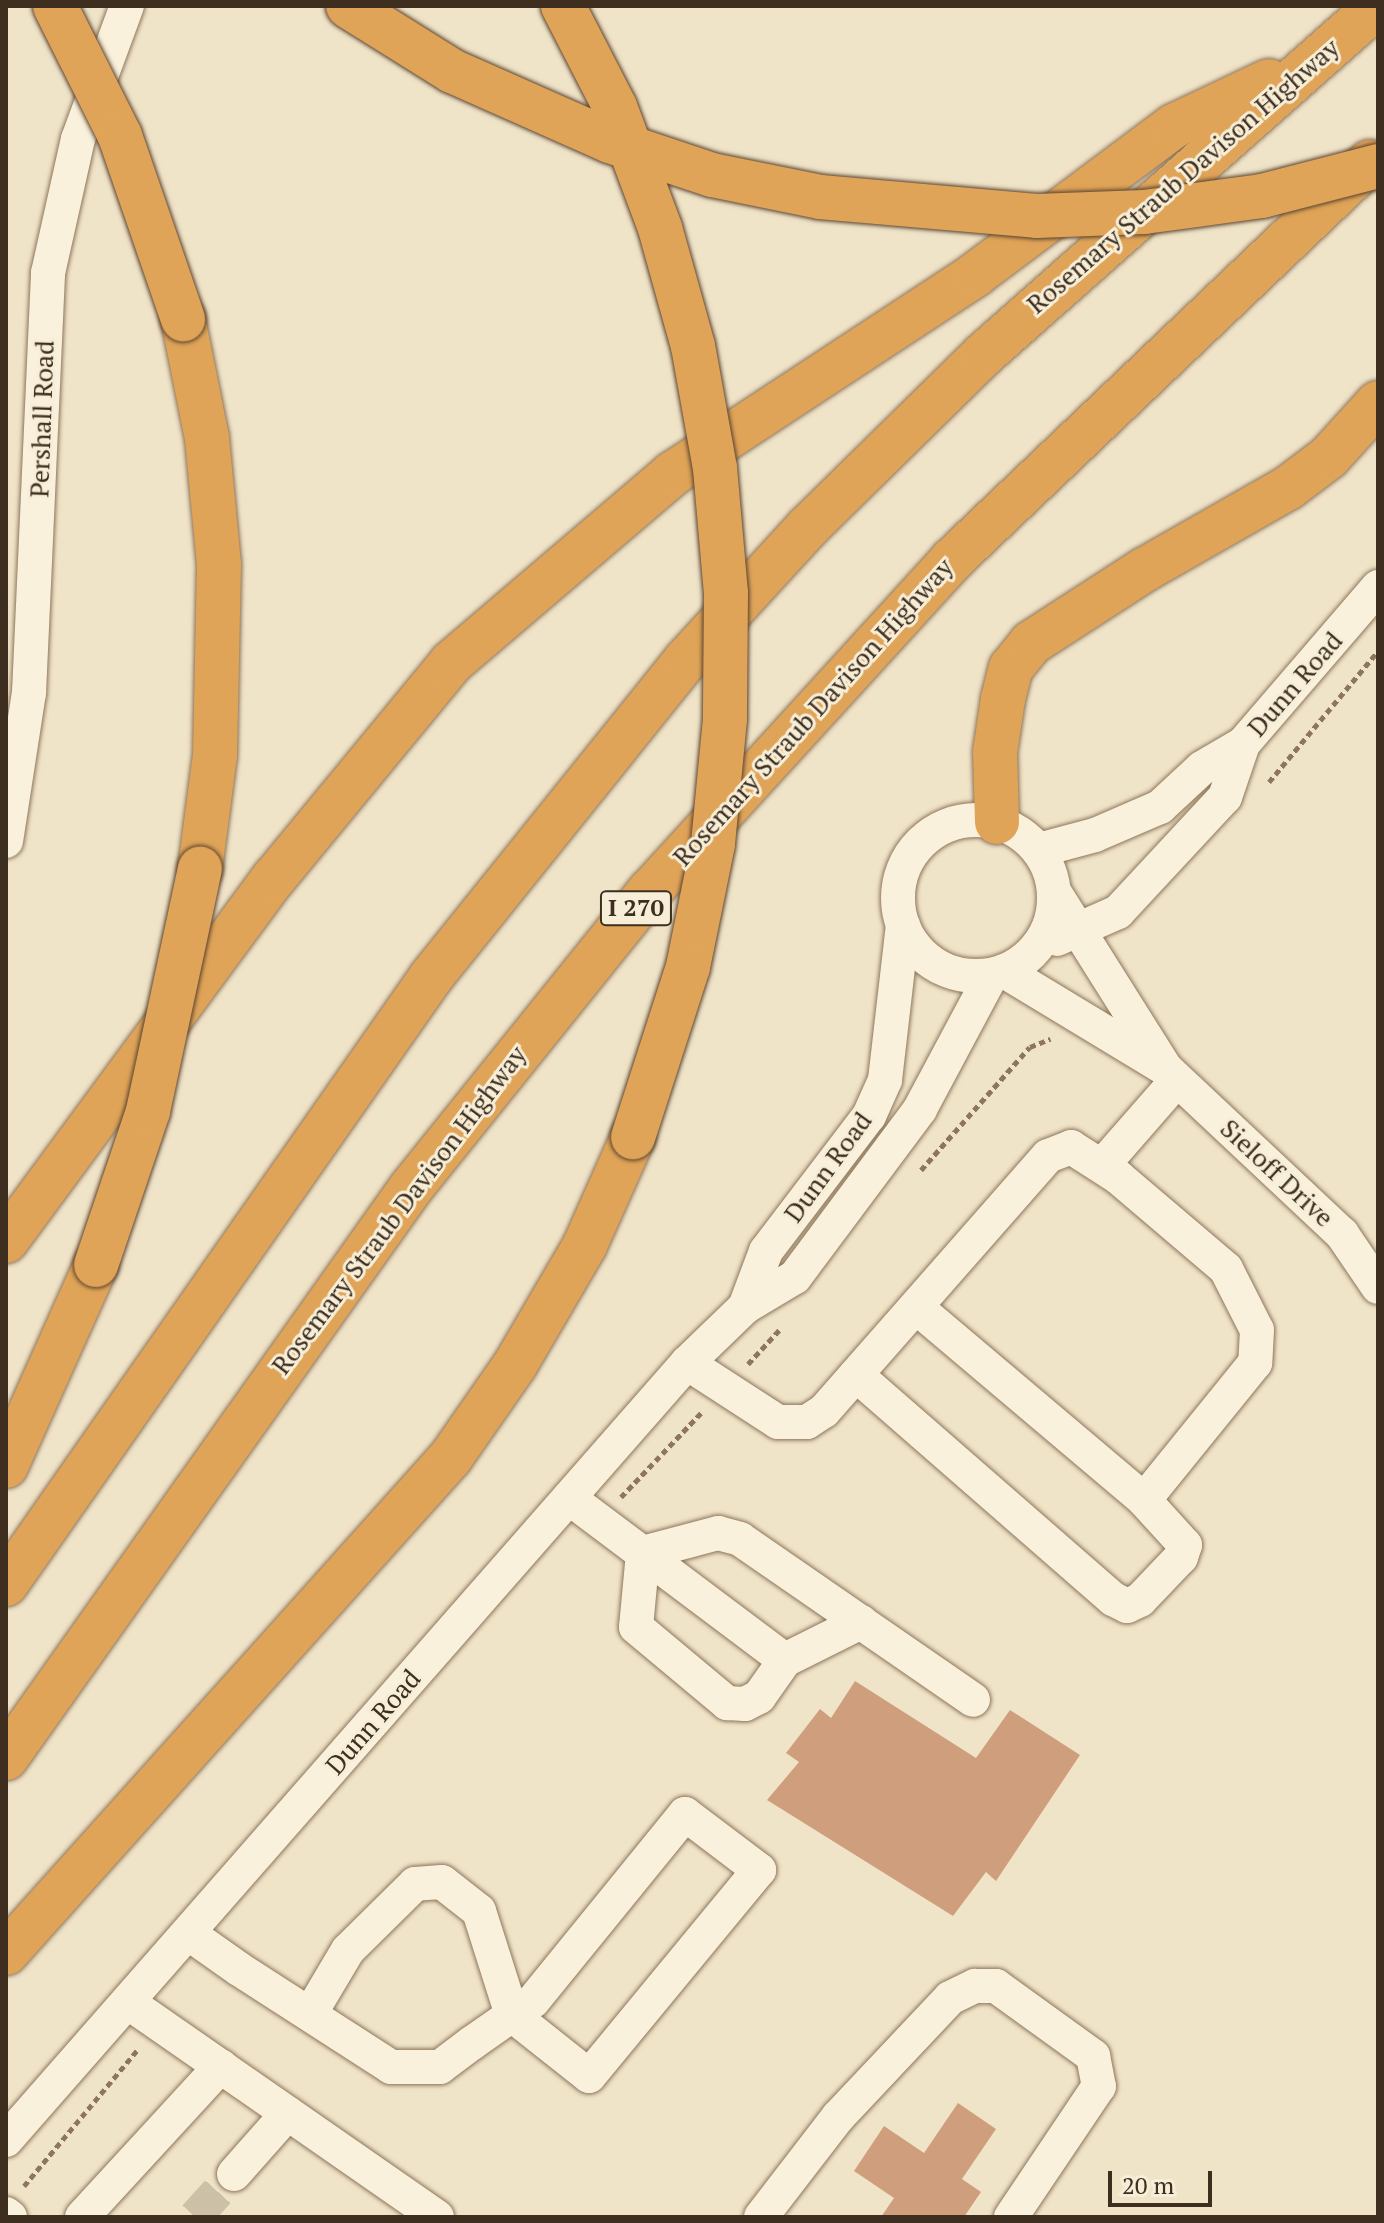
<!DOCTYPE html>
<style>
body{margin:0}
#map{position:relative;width:1384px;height:2223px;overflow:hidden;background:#f0e4c8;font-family:"PT Serif",serif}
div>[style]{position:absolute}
.building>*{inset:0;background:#cf9f7d}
.minor-tunnel>*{height:34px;margin-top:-17px;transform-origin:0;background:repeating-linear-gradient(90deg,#ccc0a6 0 34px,transparent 0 51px)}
.path>*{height:5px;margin-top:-2.5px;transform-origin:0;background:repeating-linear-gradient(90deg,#8d765c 0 6px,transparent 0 10px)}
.roads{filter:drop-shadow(0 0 2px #8d765c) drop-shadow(0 0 2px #8d765c)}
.minor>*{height:34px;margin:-17px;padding:0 17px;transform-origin:17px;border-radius:17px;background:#faf1dc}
.minor>.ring{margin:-17px;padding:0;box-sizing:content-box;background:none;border:34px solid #faf1dc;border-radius:50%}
.highway>*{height:44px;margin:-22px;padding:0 22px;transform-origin:22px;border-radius:22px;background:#e0a458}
.bridges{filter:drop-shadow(0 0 2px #5b4430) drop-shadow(0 0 2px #5b4430)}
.highway-bridge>*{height:44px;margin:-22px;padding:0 22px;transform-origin:22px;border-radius:22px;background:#e0a458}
span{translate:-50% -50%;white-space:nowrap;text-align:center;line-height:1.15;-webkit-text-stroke:6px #f7eed8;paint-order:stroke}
.shield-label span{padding:2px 6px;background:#f7eed8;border:2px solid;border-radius:6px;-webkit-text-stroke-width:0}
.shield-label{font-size:24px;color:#3d2e20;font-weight:700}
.street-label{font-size:26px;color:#3d2e20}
.frame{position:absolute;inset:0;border:8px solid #3d2e20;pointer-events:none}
.scale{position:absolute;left:1108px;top:2171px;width:104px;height:36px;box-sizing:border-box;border:4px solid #3d2e20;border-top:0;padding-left:10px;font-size:24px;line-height:28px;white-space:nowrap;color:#3d2e20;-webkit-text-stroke:6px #f7eed8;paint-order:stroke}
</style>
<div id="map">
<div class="building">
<div style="clip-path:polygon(855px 1681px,976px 1758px,1010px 1710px,1080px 1755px,996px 1881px,986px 1872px,953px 1916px,767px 1800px,799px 1762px,786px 1753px,820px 1709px,831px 1718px)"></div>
<div style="clip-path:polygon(958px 2103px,996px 2129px,962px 2179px,981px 2192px,964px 2217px,881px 2217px,894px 2198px,854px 2171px,884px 2126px,924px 2153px)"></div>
</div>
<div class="minor-tunnel">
<div style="left:195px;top:2217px;width:58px;rotate:-47.8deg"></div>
</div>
<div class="path">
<div style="left:1269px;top:782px;width:170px;rotate:-50.2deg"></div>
<div style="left:921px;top:1170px;width:164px;rotate:-48.5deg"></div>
<div style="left:1030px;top:1047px;width:22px;rotate:-22deg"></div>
<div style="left:748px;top:1364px;width:50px;rotate:-47.4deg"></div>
<div style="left:621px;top:1497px;width:117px;rotate:-46.4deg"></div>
<div style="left:24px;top:2186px;width:178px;rotate:-50.2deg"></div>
</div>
<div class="roads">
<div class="minor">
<div class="ring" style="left:898px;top:820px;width:122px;height:122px"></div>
<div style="left:6px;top:841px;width:150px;rotate:-81.2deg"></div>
<div style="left:29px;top:693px;width:420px;rotate:-87.4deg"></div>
<div style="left:48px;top:273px;width:137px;rotate:-77.4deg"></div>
<div style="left:78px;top:139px;width:142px;rotate:-69.8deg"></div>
<div style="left:1039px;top:850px;width:58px;rotate:-15deg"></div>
<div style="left:1095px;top:835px;width:71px;rotate:-23.3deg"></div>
<div style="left:1160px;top:807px;width:57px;rotate:-42.9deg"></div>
<div style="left:1202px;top:768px;width:48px;rotate:-30.3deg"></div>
<div style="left:1243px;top:744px;width:207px;rotate:-49.3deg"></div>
<div style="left:1055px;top:893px;width:207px;rotate:57.8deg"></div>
<div style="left:1165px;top:1068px;width:243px;rotate:43.2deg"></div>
<div style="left:1342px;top:1234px;width:64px;rotate:55.8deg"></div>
<div style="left:1057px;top:939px;width:67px;rotate:-23.9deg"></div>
<div style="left:1118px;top:912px;width:157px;rotate:-47.1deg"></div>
<div style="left:1225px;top:797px;width:56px;rotate:-71.2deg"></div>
<div style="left:1004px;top:971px;width:184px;rotate:31.2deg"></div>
<div style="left:1102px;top:1166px;width:114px;rotate:-48.9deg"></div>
<div style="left:745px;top:1307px;width:60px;rotate:-69.4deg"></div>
<div style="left:766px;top:1251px;width:170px;rotate:-52.7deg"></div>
<div style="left:869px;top:1116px;width:39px;rotate:-66deg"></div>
<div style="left:885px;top:1080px;width:156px;rotate:-83.4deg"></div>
<div style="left:916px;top:1307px;width:299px;rotate:40.2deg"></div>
<div style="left:687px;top:1363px;width:108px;rotate:33deg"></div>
<div style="left:778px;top:1422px;width:29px"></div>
<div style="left:807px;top:1422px;width:20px;rotate:-33deg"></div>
<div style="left:824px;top:1411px;width:339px;rotate:-48.7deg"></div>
<div style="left:1048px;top:1156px;width:25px;rotate:-21deg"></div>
<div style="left:1071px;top:1147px;width:56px;rotate:32.6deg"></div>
<div style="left:1118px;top:1177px;width:142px;rotate:40.4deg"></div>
<div style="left:1226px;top:1269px;width:68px;rotate:63.1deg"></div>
<div style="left:1257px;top:1330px;width:33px;rotate:93deg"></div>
<div style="left:1255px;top:1363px;width:176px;rotate:129deg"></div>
<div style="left:1144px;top:1500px;width:61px;rotate:47.7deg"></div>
<div style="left:1185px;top:1545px;width:13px;rotate:108deg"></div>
<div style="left:1181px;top:1557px;width:59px;rotate:133.6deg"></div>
<div style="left:1140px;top:1600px;width:14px;rotate:155deg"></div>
<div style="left:1127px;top:1606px;width:16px;rotate:-153deg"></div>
<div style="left:1113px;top:1599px;width:341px;rotate:-138.9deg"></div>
<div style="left:569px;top:1498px;width:270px;rotate:36.9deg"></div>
<div style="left:643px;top:1553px;width:78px;rotate:-14.9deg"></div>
<div style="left:718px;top:1533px;width:23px;rotate:15deg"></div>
<div style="left:740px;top:1539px;width:283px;rotate:34.6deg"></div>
<div style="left:643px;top:1553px;width:74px;rotate:95.4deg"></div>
<div style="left:636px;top:1627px;width:119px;rotate:39.9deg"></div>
<div style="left:727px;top:1703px;width:18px;rotate:3deg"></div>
<div style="left:745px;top:1704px;width:16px;rotate:-27deg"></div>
<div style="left:759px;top:1697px;width:45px;rotate:-54.9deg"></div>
<div style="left:785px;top:1660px;width:85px;rotate:-26.6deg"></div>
<div style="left:188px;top:1933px;width:62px;rotate:35.2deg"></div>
<div style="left:239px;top:1969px;width:181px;rotate:32.8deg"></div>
<div style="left:391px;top:2067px;width:49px"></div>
<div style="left:440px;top:2067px;width:40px;rotate:-37deg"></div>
<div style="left:472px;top:2043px;width:49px;rotate:-35deg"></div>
<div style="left:512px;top:2015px;width:25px;rotate:-34deg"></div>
<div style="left:533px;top:2001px;width:241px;rotate:-50.9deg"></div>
<div style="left:685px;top:1814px;width:93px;rotate:37.1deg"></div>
<div style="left:759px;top:1870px;width:267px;rotate:129.5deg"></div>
<div style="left:589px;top:2076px;width:98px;rotate:-141.6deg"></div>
<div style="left:512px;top:2015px;width:109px;rotate:-107.6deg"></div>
<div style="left:479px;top:1911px;width:47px;rotate:-141.9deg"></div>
<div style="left:442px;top:1882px;width:27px;rotate:176deg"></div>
<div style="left:415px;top:1884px;width:94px;rotate:135.4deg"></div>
<div style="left:348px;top:1950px;width:74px;rotate:120.7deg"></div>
<div style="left:129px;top:2003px;width:375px;rotate:34.8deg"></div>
<div style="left:6px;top:2140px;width:1033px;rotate:-48.77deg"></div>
<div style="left:687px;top:1363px;width:81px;rotate:-44deg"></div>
<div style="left:745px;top:1307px;width:58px;rotate:-31deg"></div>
<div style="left:795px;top:1277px;width:209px;rotate:-53.3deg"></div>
<div style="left:920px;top:1109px;width:151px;rotate:-61.9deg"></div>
<div style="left:234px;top:2174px;width:81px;rotate:-48.5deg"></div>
<div style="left:6px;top:2214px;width:5px;rotate:37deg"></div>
<div style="left:82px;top:2217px;width:205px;rotate:-47.4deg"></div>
<div style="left:761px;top:2217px;width:126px;rotate:-52.4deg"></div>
<div style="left:838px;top:2117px;width:163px;rotate:-46.7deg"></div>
<div style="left:950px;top:1998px;width:28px;rotate:-26deg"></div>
<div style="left:975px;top:1986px;width:21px"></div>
<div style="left:996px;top:1986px;width:120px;rotate:35.8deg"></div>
<div style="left:1093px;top:2056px;width:31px;rotate:79deg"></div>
<div style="left:1099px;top:2086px;width:158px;rotate:123.9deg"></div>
</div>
<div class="highway">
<div style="left:183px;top:319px;width:121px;rotate:78.6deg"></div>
<div style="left:207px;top:438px;width:127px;rotate:84.6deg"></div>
<div style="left:219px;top:564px;width:191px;rotate:91.2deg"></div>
<div style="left:215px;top:755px;width:115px;rotate:97.5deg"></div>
<div style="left:997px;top:822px;width:70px;rotate:-91.6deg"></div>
<div style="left:995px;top:752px;width:54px;rotate:-81.4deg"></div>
<div style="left:1003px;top:699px;width:32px;rotate:-76deg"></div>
<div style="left:1011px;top:668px;width:32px;rotate:-51deg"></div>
<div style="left:1031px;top:643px;width:135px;rotate:-32.9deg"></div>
<div style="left:1144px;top:570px;width:166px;rotate:-29.7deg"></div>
<div style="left:1288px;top:488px;width:51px;rotate:-37.1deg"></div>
<div style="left:1329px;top:457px;width:73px;rotate:-47.8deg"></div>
<div style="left:6px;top:1241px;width:451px;rotate:-53.6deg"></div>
<div style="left:274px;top:878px;width:278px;rotate:-50.5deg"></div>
<div style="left:451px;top:663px;width:291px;rotate:-40.5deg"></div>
<div style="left:672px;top:474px;width:364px;rotate:-33.3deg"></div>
<div style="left:976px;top:274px;width:247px;rotate:-36.8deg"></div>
<div style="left:1174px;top:126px;width:105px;rotate:-25.3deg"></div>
<div style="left:6px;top:1466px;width:220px;rotate:-65.9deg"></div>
<div style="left:6px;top:1584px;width:741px;rotate:-55deg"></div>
<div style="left:431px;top:977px;width:407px;rotate:-51.2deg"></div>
<div style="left:686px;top:660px;width:180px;rotate:-47.5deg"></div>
<div style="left:808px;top:527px;width:245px;rotate:-44.5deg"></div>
<div style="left:983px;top:355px;width:526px;rotate:-41.53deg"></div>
<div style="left:6px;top:1758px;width:698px;rotate:-54.62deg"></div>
<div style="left:410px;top:1189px;width:383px;rotate:-51.2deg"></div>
<div style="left:650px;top:891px;width:448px;rotate:-47.6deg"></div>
<div style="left:952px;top:560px;width:577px;rotate:-43.6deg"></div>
<div style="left:6px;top:1953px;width:666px;rotate:-48.1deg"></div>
<div style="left:451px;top:1457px;width:112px;rotate:-55.2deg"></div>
<div style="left:515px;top:1365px;width:139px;rotate:-59.7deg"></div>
<div style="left:585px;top:1245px;width:118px;rotate:-66deg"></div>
</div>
</div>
<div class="bridges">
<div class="highway-bridge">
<div style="left:55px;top:6px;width:145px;rotate:63.4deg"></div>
<div style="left:120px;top:136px;width:194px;rotate:71deg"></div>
<div style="left:348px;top:6px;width:123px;rotate:32deg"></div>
<div style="left:452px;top:71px;width:173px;rotate:23.9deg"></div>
<div style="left:610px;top:141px;width:108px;rotate:18.4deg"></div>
<div style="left:712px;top:175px;width:110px;rotate:11.5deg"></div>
<div style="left:820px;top:197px;width:217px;rotate:5deg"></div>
<div style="left:1036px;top:216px;width:108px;rotate:-2.1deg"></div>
<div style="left:1144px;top:212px;width:119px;rotate:-7.7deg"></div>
<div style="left:1262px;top:196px;width:120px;rotate:-14.5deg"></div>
<div style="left:563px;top:6px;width:114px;rotate:62.8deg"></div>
<div style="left:615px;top:107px;width:129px;rotate:69.6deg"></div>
<div style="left:660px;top:228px;width:123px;rotate:74.4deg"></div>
<div style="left:693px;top:346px;width:124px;rotate:79.8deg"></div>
<div style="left:715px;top:468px;width:125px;rotate:85deg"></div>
<div style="left:726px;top:593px;width:126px;rotate:90.5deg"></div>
<div style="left:725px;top:719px;width:126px;rotate:95.5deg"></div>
<div style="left:713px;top:844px;width:126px;rotate:101.5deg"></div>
<div style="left:688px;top:967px;width:179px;rotate:107.9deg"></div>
<div style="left:96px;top:1265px;width:163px;rotate:-71.3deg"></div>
<div style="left:148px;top:1111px;width:248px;rotate:-77.9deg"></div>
</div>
</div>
<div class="shield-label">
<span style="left:636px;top:908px">I 270</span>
</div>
<div class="street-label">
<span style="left:1183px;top:176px;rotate:-41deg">Rosemary Straub Davison Highway</span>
<span style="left:42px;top:419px;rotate:-88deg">Pershall Road</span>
<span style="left:1295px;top:684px;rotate:-49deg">Dunn Road</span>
<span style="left:813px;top:712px;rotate:-48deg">Rosemary Straub Davison Highway</span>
<span style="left:828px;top:1167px;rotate:-54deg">Dunn Road</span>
<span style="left:1277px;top:1173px;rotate:43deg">Sieloff Drive</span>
<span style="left:399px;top:1210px;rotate:-53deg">Rosemary Straub Davison Highway</span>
<span style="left:373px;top:1722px;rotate:-49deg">Dunn Road</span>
</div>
<div class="frame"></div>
<div class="scale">20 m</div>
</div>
